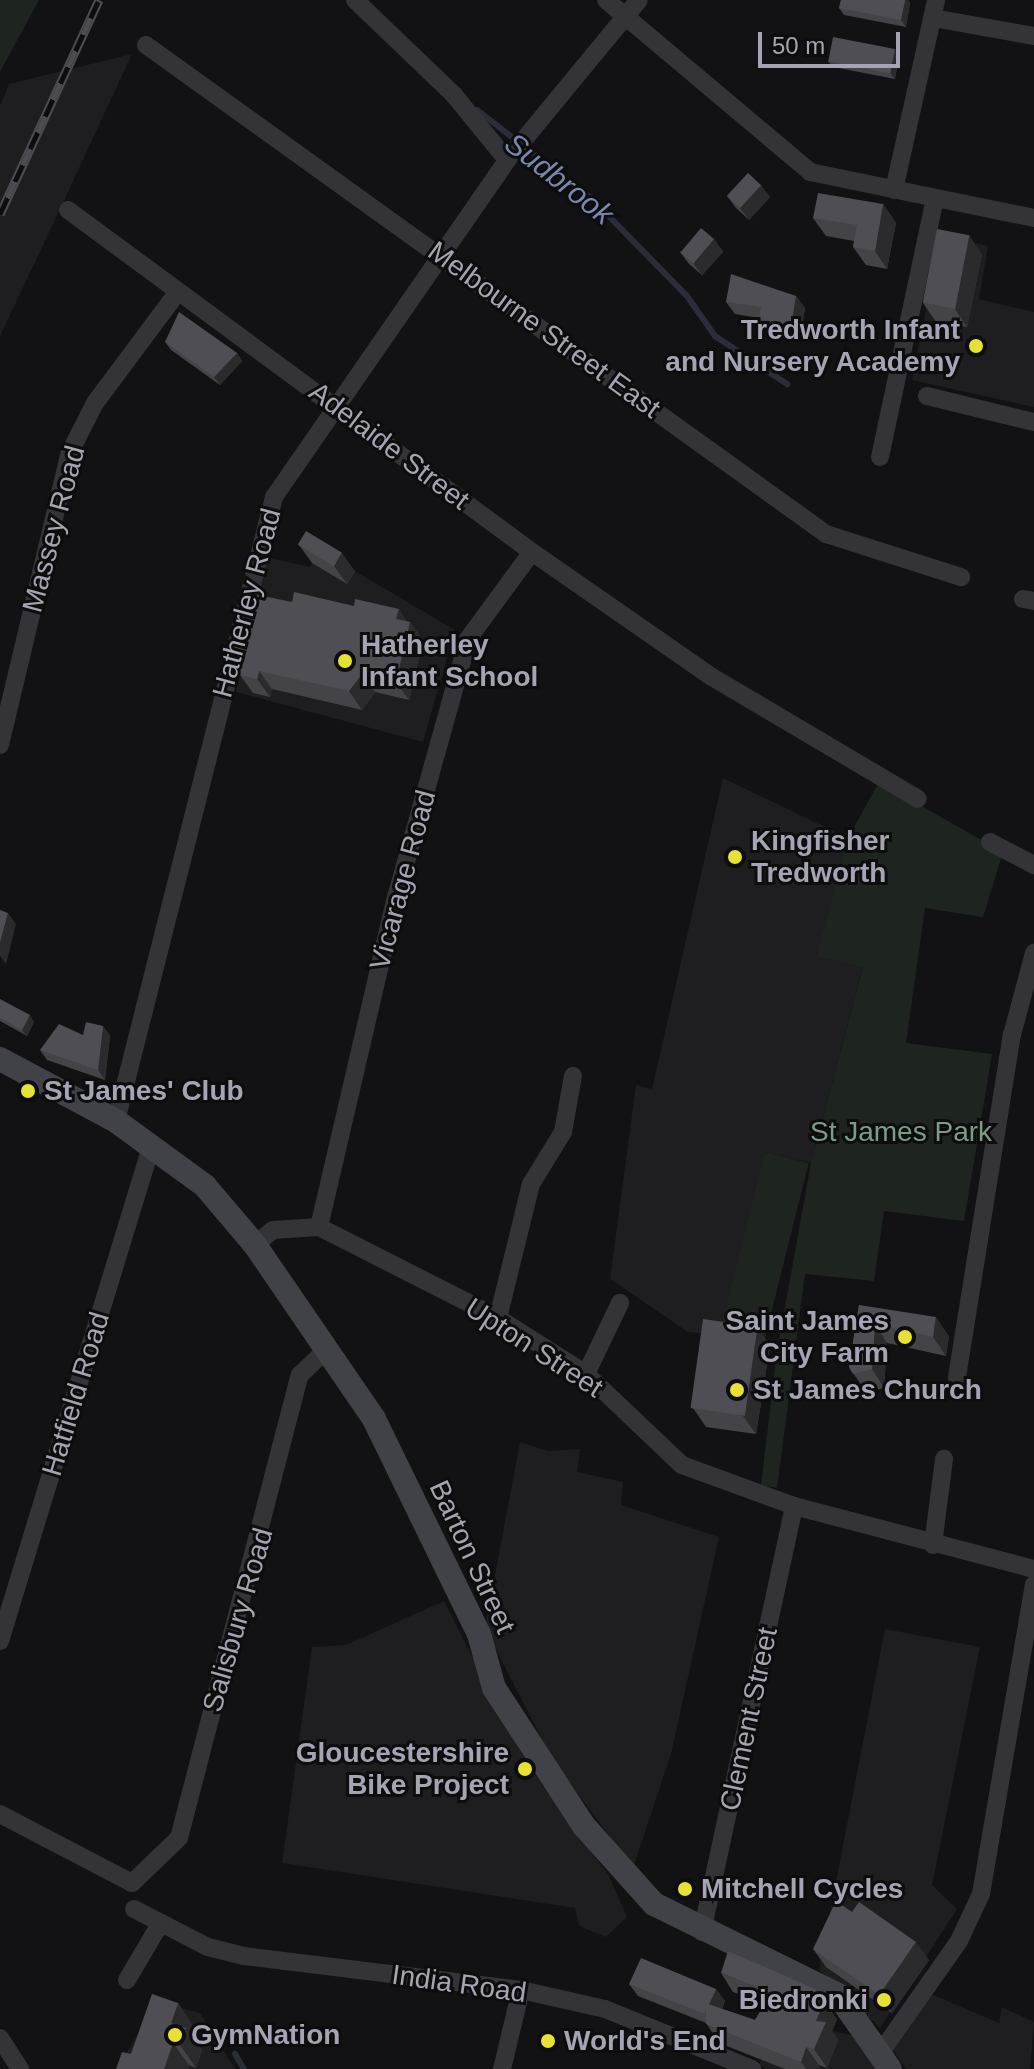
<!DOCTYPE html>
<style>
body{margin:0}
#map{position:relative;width:1034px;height:2069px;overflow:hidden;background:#121113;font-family:Arial,sans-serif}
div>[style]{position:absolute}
.built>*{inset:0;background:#1e1e20}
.green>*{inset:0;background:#1e2521;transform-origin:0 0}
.stream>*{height:6px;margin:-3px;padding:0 3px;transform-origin:3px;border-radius:3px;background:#2b2e38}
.street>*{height:18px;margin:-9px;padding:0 9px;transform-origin:9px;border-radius:9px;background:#333338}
.secondary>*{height:24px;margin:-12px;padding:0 12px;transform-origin:12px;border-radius:12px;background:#414148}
.rail>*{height:9px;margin-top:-4.5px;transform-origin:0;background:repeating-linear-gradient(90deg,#0d0d0e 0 18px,#4c4c53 0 36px);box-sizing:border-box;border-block:2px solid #4c4c53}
.wall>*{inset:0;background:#434348}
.shaded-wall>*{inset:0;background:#2b2b2e}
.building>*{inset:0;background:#4e4e54;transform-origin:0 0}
.dots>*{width:22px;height:22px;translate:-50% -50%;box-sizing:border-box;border:4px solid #0d0d0e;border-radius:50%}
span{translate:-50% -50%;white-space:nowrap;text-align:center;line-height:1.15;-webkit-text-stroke:6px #0d0d0e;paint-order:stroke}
.street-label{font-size:28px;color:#a4a4b3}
.poi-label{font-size:28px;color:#a4a4b3;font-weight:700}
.right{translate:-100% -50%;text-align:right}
.left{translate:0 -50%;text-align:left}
.park-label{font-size:28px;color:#7b9d88}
.water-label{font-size:30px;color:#7c87ad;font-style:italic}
.scale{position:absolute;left:758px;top:32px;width:142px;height:36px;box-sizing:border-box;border:4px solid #a4a4b3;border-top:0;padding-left:10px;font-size:24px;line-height:28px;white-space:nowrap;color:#a4a4b3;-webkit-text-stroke:6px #0d0d0e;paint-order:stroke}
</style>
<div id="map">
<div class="built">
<div style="clip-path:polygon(132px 54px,55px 220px,0 336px,0 106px,9px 84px)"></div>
<div style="clip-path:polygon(941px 235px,988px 246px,979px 299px,1034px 312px,1034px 407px,912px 380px)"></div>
<div style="clip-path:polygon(319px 550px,455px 630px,423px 742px,236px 692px,266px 557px,310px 567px)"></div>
<div style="clip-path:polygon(723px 778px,848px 838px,818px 955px,863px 966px,811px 1163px,765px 1152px,731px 1336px,688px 1332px,610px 1279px,636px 1085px,652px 1089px)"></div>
<div style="clip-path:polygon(520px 1442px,548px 1451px,580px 1449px,577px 1472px,623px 1482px,621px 1505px,719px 1537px,671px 1754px,633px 1868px,551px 1757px,485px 1628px)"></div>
<div style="clip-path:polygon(444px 1601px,527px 1764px,609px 1876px,627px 1917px,606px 1937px,579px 1926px,575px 1908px,282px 1863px,312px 1647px,346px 1645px)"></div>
<div style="clip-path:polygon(885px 1629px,980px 1647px,932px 1885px,957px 1909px,880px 2028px,819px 1969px)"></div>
<div style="clip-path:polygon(931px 1994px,999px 2023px,1002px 2007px,1034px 2022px,1030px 2069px,906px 2069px,893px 2050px)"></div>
<div style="clip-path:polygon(157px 2002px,200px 2013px,235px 2069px,117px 2069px)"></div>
<div style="clip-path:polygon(778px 2020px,856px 2036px,880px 2069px,767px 2069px,759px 2065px)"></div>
</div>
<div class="green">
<div style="clip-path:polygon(0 0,39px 0,0 72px)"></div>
<div style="clip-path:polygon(879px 782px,1003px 852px,983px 917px,925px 908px,906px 1043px,992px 1054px,964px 1221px,884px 1211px,874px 1281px,805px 1274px,777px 1488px,761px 1485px,777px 1351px,811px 1163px,863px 967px,817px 956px,848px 838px)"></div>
<div style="left:765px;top:1152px;width:45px;height:187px;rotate:14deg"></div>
</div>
<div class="stream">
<div style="left:477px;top:110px;width:144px;rotate:37.7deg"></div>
<div style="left:591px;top:198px;width:137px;rotate:45.6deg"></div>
<div style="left:687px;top:296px;width:49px;rotate:55deg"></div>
<div style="left:715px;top:336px;width:87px;rotate:33.7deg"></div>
<div style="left:235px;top:2054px;width:17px;rotate:59deg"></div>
</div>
<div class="street">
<div style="left:355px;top:0;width:137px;rotate:43.8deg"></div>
<div style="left:454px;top:95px;width:84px;rotate:50.8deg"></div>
<div style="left:606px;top:0;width:267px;rotate:40.1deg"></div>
<div style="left:810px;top:172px;width:229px;rotate:11.6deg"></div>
<div style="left:933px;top:18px;width:103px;rotate:10.1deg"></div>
<div style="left:146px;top:45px;width:838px;rotate:35.72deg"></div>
<div style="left:826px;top:534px;width:142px;rotate:17.7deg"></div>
<div style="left:894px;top:190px;width:195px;rotate:-77.5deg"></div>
<div style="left:68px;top:210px;width:576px;rotate:36.39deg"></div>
<div style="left:532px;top:552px;width:219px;rotate:34.8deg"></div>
<div style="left:712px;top:677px;width:239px;rotate:30.6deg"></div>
<div style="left:927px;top:396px;width:110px;rotate:13.7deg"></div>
<div style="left:880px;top:457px;width:264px;rotate:-78deg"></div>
<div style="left:1023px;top:599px;width:11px;rotate:10deg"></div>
<div style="left:0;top:745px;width:301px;rotate:-76.6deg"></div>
<div style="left:70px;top:452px;width:55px;rotate:-63deg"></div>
<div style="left:95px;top:403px;width:137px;rotate:-53.3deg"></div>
<div style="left:990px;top:842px;width:50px;rotate:27.6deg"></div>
<div style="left:116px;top:1121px;width:644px;rotate:-75.79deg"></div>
<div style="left:274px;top:497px;width:410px;rotate:-55.3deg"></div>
<div style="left:507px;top:160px;width:207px;rotate:-50.5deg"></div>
<div style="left:319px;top:1227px;width:335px;rotate:-76.9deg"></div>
<div style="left:395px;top:901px;width:272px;rotate:-74.4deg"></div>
<div style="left:468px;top:639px;width:108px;rotate:-53.7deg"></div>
<div style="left:255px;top:1245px;width:23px;rotate:-40deg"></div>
<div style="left:273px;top:1230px;width:46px;rotate:-3.7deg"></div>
<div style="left:319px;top:1227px;width:201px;rotate:26.9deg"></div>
<div style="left:498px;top:1318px;width:104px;rotate:32.5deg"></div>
<div style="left:586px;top:1374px;width:132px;rotate:43.5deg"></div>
<div style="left:682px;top:1465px;width:119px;rotate:20.1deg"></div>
<div style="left:794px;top:1506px;width:248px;rotate:14.7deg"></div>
<div style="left:498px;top:1318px;width:138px;rotate:-76.2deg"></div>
<div style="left:531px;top:1184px;width:61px;rotate:-58.4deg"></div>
<div style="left:563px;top:1132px;width:57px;rotate:-79.9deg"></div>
<div style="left:586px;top:1374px;width:79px;rotate:-64.4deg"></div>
<div style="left:957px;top:1377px;width:346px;rotate:-80.9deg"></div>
<div style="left:1012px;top:1035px;width:85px;rotate:-75deg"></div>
<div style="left:933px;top:1545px;width:87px;rotate:-82.7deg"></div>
<div style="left:0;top:1641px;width:517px;rotate:-73deg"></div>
<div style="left:0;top:1814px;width:149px;rotate:27.6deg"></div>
<div style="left:132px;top:1883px;width:65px;rotate:-43.8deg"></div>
<div style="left:179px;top:1838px;width:479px;rotate:-75.4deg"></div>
<div style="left:300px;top:1375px;width:37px;rotate:-44deg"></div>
<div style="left:134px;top:1909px;width:83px;rotate:27.2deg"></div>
<div style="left:208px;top:1947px;width:37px;rotate:14deg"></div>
<div style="left:244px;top:1956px;width:279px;rotate:7deg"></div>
<div style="left:521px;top:1990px;width:86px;rotate:12.7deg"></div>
<div style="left:605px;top:2009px;width:159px;rotate:22.2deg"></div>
<div style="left:702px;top:1932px;width:436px;rotate:-77.8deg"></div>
<div style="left:127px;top:1980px;width:65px;rotate:-59.5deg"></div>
<div style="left:0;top:2038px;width:37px;rotate:57deg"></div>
<div style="left:881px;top:2052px;width:136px;rotate:-54.9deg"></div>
<div style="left:959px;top:1941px;width:52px;rotate:-64.9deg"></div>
<div style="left:981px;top:1894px;width:314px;rotate:-80.3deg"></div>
<div style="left:502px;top:2069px;width:81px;rotate:-76.5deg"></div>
</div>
<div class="secondary">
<div style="left:0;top:1059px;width:132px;rotate:28.1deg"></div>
<div style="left:116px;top:1121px;width:110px;rotate:36.1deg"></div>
<div style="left:205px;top:1186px;width:77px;rotate:49.7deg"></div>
<div style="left:255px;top:1245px;width:211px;rotate:55.6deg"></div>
<div style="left:374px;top:1419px;width:239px;rotate:64deg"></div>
<div style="left:479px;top:1634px;width:56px;rotate:74.5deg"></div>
<div style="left:494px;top:1688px;width:165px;rotate:56.9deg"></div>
<div style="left:584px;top:1826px;width:105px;rotate:48.1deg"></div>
<div style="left:654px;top:1904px;width:205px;rotate:26.3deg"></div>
<div style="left:838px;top:1995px;width:90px;rotate:54.9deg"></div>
</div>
<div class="rail">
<div style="left:0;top:214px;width:236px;rotate:-65.2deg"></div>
</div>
<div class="wall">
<div style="clip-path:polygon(841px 0,908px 0,910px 3px,906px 27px,844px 15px,839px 8px)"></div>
<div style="clip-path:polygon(895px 49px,899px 55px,895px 79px,833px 67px,828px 61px)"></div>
<div style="clip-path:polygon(727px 196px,770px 197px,749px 220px,736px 208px)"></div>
<div style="clip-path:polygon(883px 204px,896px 223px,887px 269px,866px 265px,853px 247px,854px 241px,826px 236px,813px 218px)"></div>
<div style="clip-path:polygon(714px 239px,723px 252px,702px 275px,689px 264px,680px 252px)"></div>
<div style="clip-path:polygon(982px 254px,967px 327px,936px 322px,923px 303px)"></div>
<div style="clip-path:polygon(796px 296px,805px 308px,800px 338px,767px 332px,759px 318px,735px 314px,726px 302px)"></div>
<div style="clip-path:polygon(165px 342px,237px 353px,242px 361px,220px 385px,171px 350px)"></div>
<div style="clip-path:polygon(299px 545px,355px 571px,347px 584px,312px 563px)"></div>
<div style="clip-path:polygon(292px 602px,410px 622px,423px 640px,409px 700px,375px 692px,362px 710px,272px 689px,270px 697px,253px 693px,240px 675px,241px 661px,233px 650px,250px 632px)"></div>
<div style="clip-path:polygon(0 999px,34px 1022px,27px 1036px,0 1021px)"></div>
<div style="clip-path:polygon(103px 1026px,110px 1036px,105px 1080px,47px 1060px,40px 1050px,83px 1035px)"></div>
<div style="clip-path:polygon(859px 1305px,949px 1336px,946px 1356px,887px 1343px,884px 1388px,866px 1392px,849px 1367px)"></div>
<div style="clip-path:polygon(757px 1327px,770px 1346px,756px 1434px,706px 1427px,693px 1408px)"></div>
<div style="clip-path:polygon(813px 1949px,929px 1960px,892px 2013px,826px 1967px)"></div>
<div style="clip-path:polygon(721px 1973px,837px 2019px,832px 2031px,838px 2040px,827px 2068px,819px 2065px,818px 2069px,785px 2069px,719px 2043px,706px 2023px,638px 1996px,629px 1984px,716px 1989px,725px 2001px,722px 2009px,755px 2020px,765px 2004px,733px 1992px)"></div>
<div style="clip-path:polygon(178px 2003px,193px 2026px,191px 2034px,202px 2050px,196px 2068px,189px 2065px,188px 2069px,116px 2069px)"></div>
</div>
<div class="shaded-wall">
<div style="clip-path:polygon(905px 0,908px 0,910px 3px,906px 27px,901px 20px)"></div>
<div style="clip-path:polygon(895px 49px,899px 55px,895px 79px,890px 73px)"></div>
<div style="clip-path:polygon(761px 185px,770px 197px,749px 220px,740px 208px)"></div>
<div style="clip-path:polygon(883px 204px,896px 223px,887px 269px,875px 251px)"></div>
<div style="clip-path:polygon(969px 235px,982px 254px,967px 327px,955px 309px)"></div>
<div style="clip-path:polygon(714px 239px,723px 252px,702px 275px,693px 263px)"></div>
<div style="clip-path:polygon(796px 296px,805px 308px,800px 338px,791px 325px)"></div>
<div style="clip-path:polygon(237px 353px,242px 361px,220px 385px,214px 377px)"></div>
<div style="clip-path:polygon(342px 553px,355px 571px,347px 584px,334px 566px)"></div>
<div style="clip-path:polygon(399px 609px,409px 624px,410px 622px,423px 640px,409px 700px,396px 682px,396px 619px)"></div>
<div style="clip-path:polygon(259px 671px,272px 689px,270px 697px,257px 679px)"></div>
<div style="clip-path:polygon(362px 674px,375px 692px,362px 710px,349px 691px)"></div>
<div style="clip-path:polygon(8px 913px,16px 924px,6px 964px,0 956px,0 943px)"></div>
<div style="clip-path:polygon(30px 1015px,34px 1022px,27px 1036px,22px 1030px)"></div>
<div style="clip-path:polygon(103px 1026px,110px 1036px,105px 1080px,98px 1070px)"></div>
<div style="clip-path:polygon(936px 1317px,949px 1336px,946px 1356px,933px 1337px)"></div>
<div style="clip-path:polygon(875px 1324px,887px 1343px,884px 1388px,872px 1369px)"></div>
<div style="clip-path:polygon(757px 1327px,770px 1346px,756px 1434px,743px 1416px)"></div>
<div style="clip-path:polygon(916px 1942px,929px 1960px,892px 2013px,879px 1995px)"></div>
<div style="clip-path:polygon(716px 1989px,725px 2001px,714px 2026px,705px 2014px)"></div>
<div style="clip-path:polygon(824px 2001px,837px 2019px,832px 2031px,838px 2040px,827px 2068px,814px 2049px,816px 2021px)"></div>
<div style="clip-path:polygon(178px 2003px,193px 2026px,191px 2034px,202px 2050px,196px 2068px,180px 2045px,171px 2023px)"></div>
<div style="clip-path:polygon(173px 2043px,189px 2065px,188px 2069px,164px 2069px)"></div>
<div style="clip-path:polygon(806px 2047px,819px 2065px,818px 2069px,806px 2069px,801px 2062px)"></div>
</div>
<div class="building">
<div style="clip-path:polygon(841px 0,905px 0,901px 20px,839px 8px)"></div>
<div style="left:833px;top:37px;width:63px;height:25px;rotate:11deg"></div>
<div style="left:748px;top:173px;width:18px;height:31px;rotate:43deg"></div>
<div style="clip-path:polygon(818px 193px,883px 204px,875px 251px,853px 247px,857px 225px,813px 218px)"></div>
<div style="left:701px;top:228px;width:17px;height:32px;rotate:40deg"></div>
<div style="left:937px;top:229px;width:33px;height:75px;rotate:11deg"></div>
<div style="clip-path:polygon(731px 274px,796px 296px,791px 325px,759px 319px,761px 307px,726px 302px)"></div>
<div style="clip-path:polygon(179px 312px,237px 353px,214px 377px,165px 342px)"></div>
<div style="left:306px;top:531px;width:42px;height:16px;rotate:31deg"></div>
<div style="clip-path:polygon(294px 592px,354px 606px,355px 599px,399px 609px,396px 619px,410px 622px,396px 682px,362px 674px,349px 691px,259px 671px,257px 679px,240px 675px,242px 652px,233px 650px,238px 629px,250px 632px,258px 595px,292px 602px)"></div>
<div style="clip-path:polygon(0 910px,8px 913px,0 943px)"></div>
<div style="clip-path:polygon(0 999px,30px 1015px,22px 1030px,0 1018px)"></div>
<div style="clip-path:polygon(86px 1022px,103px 1026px,98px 1070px,40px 1050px,59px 1024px,83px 1035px)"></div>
<div style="clip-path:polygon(859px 1305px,936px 1317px,933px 1337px,875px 1324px,872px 1369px,853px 1374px,849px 1367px)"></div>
<div style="left:703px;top:1319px;width:55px;height:90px;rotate:8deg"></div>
<div style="clip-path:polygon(836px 1901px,852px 1912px,859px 1902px,916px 1942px,879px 1995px,813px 1949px)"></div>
<div style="clip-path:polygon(728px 1951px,815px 1989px,824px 2001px,816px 2021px,826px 2022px,814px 2049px,806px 2047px,801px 2062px,706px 2024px,705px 2003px,755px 2020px,771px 1993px,721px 1973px)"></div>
<div style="clip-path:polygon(641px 1958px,716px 1989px,709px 2004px,705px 2003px,705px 2014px,629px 1984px)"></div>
<div style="clip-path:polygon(152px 1994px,178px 2003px,171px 2023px,186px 2028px,180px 2045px,173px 2043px,164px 2069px,116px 2069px,122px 2052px,131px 2054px)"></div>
</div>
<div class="dots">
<div style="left:976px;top:346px;background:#e7e035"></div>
<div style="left:345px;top:661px;background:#e7e035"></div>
<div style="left:735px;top:857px;background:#e7e035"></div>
<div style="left:28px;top:1091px;background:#e7e035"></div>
<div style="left:905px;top:1337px;background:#e7e035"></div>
<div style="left:737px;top:1390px;background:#e7e035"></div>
<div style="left:525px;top:1769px;background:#e7e035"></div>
<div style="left:685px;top:1889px;background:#e7e035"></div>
<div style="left:884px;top:2000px;background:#e7e035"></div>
<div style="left:175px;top:2035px;background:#e7e035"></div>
<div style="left:548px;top:2041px;background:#e7e035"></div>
</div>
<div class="street-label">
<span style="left:544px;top:330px;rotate:36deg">Melbourne Street East</span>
<span style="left:389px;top:446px;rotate:37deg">Adelaide Street</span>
<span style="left:54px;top:529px;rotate:-75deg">Massey Road</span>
<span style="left:247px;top:603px;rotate:-75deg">Hatherley Road</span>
<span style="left:403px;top:880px;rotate:-75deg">Vicarage Road</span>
<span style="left:534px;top:1348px;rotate:33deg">Upton Street</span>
<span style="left:76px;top:1394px;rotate:-73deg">Hatfield Road</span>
<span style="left:472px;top:1557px;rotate:65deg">Barton Street</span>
<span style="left:238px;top:1620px;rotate:-74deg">Salisbury Road</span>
<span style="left:749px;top:1719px;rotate:-78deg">Clement Street</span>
<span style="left:459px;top:1984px;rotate:8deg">India Road</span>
</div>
<div class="poi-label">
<span class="right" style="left:960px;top:346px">Tredworth Infant<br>and Nursery Academy</span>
<span class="left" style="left:361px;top:661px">Hatherley<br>Infant School</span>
<span class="left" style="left:751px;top:857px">Kingfisher<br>Tredworth</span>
<span class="left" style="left:44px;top:1091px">St James' Club</span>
<span class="right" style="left:889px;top:1337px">Saint James<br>City Farm</span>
<span class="left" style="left:753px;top:1390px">St James Church</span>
<span class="right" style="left:509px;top:1769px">Gloucestershire<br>Bike Project</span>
<span class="left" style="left:701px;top:1889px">Mitchell Cycles</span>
<span class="right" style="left:868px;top:2000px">Biedronki</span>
<span class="left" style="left:191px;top:2035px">GymNation</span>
<span class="left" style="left:564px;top:2041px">World's End</span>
</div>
<div class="park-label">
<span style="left:901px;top:1132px">St James Park</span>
</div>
<div class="water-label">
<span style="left:559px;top:179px;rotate:38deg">Sudbrook</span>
</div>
<div class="scale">50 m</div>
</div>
